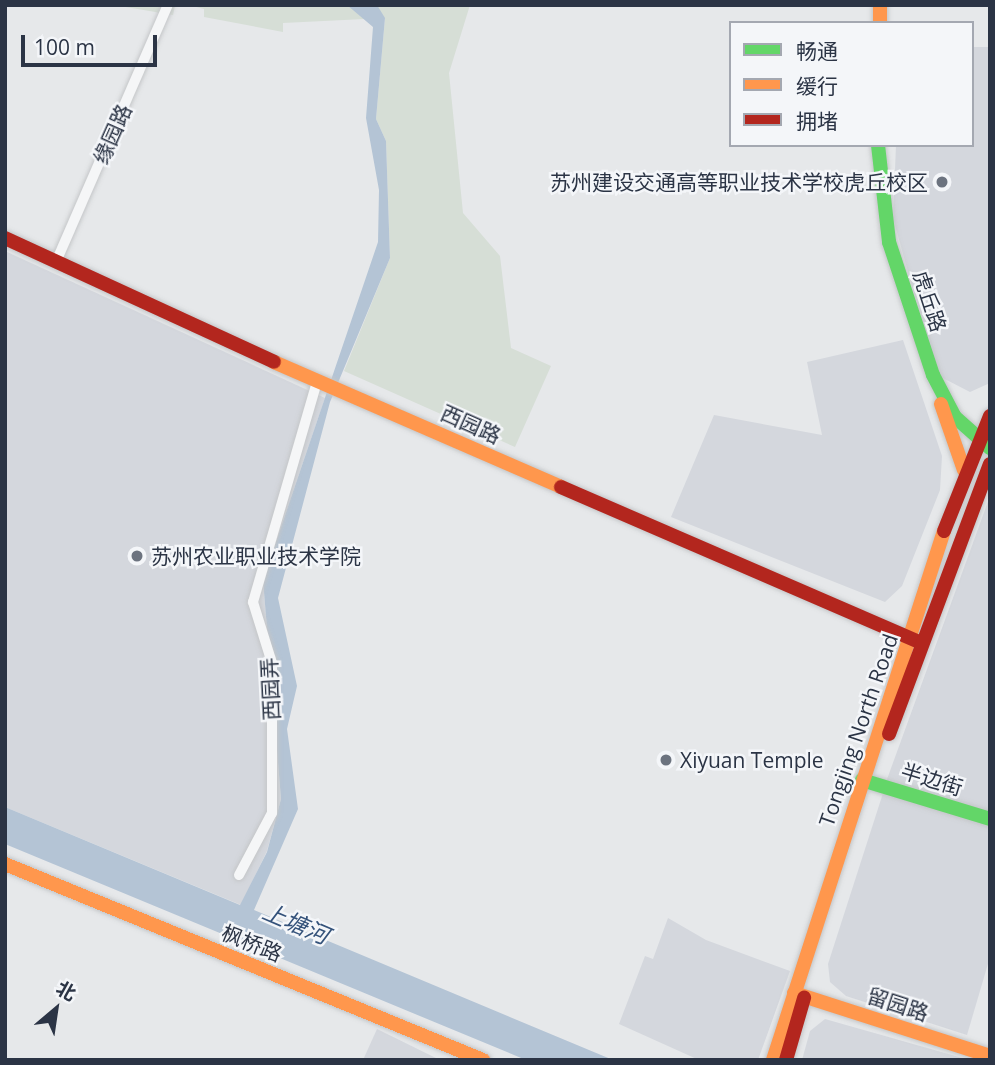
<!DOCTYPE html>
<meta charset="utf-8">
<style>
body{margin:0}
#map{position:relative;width:995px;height:1065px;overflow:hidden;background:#e6e8ea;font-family:"Open Sans","Noto Sans SC",sans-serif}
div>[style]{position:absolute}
.built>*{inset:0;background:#d4d7dd}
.green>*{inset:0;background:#d6ded6}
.water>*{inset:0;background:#b4c4d5}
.roads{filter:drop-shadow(0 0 2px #c4c6c8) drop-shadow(0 0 2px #c4c6c8)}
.street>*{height:10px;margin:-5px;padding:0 5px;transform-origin:5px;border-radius:5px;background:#f5f6f7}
.fast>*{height:14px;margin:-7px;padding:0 7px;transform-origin:7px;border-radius:7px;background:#63d668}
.slow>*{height:14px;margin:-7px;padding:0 7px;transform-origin:7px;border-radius:7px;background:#ff974d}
.jam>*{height:14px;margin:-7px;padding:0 7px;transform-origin:7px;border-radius:7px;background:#b3261e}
.dots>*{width:19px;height:19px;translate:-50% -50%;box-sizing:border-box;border:4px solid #f4f6f9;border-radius:50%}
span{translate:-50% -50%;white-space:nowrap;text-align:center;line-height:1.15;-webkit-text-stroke:5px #f4f6f9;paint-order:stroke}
.street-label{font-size:21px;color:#2b3445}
.poi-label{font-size:21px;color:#2b3445}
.right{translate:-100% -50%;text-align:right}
.left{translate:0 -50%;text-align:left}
.water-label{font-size:23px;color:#34527a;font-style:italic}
.frame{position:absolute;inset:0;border:7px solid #2b3445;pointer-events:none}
.legend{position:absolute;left:729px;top:21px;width:245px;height:126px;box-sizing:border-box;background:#f4f6f9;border:2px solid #a4a8b1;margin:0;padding:9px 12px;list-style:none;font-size:21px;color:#2b3445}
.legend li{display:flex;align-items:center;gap:14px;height:35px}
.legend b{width:35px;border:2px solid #a4a8b1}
.north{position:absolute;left:21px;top:974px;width:70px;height:70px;-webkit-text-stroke:5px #f4f6f9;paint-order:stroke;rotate:29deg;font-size:19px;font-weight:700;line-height:28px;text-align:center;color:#2b3445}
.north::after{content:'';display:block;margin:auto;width:24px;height:32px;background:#2b3445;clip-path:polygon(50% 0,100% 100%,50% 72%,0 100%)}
.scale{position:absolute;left:21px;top:35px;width:136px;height:32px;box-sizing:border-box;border:4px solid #2b3445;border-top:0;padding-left:9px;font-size:21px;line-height:24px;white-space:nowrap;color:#2b3445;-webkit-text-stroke:5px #f4f6f9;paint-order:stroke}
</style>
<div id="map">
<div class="built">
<div style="clip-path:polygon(972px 47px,990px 47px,990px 383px,970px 392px,937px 375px,893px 218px,896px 145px,972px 145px)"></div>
<div style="clip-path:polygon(5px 251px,325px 398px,263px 580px,281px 799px,267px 851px,241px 905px,5px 807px)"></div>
<div style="clip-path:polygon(903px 340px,942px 456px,940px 490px,902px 586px,885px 602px,671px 517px,714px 415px,822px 435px,807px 362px)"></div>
<div style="clip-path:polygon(990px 496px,990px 814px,886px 782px)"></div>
<div style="clip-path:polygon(884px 790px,990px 823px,990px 957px,967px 1035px,846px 996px,830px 982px,828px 964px)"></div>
<div style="clip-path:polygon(668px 918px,706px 940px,790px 971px,758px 1060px,699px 1060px,619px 1024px,645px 956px,653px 959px)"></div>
<div style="clip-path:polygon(825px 1019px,966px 1059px,802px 1060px,810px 1031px)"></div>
<div style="clip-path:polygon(377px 1029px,440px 1060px,363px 1060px)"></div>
</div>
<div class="green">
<div style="clip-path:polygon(114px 5px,175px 5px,173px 15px)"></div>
<div style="clip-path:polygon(189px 5px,470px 5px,449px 73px,463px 213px,500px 256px,511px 348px,551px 366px,515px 447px,344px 371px,390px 258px,386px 141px,376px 119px,385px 18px,283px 23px,283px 32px,204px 17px,204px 9px)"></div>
</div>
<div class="water">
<div style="clip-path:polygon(347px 5px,377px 5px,385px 18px,376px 119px,386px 141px,390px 258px,330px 402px,278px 598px,297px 686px,287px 729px,298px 809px,254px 910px,613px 1060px,526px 1060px,5px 844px,5px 807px,240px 905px,267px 852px,281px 799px,263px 580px,378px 242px,379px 190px,366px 118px,373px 27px)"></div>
</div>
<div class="roads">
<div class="street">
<div style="left:56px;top:262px;width:280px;rotate:-66.5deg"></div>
<div style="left:239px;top:875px;width:70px;rotate:-62deg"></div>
<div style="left:272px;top:813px;width:150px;rotate:-90deg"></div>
<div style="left:272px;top:663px;width:64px;rotate:-107.3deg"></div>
<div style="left:253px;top:602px;width:230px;rotate:-73.8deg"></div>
</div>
<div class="fast">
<div style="left:878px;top:145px;width:98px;rotate:83.5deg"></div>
<div style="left:889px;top:242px;width:140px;rotate:71.7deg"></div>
<div style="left:933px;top:375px;width:47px;rotate:62.4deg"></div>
<div style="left:955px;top:417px;width:47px;rotate:41.5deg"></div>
<div style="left:862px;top:780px;width:134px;rotate:16.9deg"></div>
</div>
<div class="slow">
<div style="left:880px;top:5px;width:18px;rotate:90deg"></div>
<div style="left:274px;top:362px;width:313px;rotate:23.5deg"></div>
<div style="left:941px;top:404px;width:70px;rotate:70.8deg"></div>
<div style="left:5px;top:864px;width:517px;rotate:22.3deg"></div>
<div style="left:794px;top:993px;width:206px;rotate:17.8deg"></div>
<div style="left:773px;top:1060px;width:556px;rotate:-72.09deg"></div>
</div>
<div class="jam">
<div style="left:5px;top:238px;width:296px;rotate:24.7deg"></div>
<div style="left:561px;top:487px;width:388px;rotate:23.4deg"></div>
<div style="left:944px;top:531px;width:124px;rotate:-68.2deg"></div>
<div style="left:889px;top:734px;width:288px;rotate:-69.5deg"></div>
<div style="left:786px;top:1060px;width:65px;rotate:-73.8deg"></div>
</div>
</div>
<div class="dots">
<div style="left:942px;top:182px;background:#6c737f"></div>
<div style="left:137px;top:556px;background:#6c737f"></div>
<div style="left:666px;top:760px;background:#6c737f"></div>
</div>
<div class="street-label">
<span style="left:112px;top:134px;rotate:-66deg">缘园路</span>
<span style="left:930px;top:301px;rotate:72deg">虎丘路</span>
<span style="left:471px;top:424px;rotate:24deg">西园路</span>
<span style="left:270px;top:689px;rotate:-93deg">西园弄</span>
<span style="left:858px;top:730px;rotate:-71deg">Tongjing North Road</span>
<span style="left:932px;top:779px;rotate:17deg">半边街</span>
<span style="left:252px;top:943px;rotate:22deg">枫桥路</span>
<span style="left:898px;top:1004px;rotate:18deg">留园路</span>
</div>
<div class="poi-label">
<span class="right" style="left:928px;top:182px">苏州建设交通高等职业技术学校虎丘校区</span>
<span class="left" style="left:151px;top:556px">苏州农业职业技术学院</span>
<span class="left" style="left:680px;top:760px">Xiyuan Temple</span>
</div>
<div class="water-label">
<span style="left:296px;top:923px;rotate:23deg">上塘河</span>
</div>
<div class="frame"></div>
<ul class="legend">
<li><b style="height:9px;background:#63d668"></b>畅通</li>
<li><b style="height:9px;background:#ff974d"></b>缓行</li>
<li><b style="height:9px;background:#b3261e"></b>拥堵</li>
</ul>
<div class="north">北</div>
<div class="scale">100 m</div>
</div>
